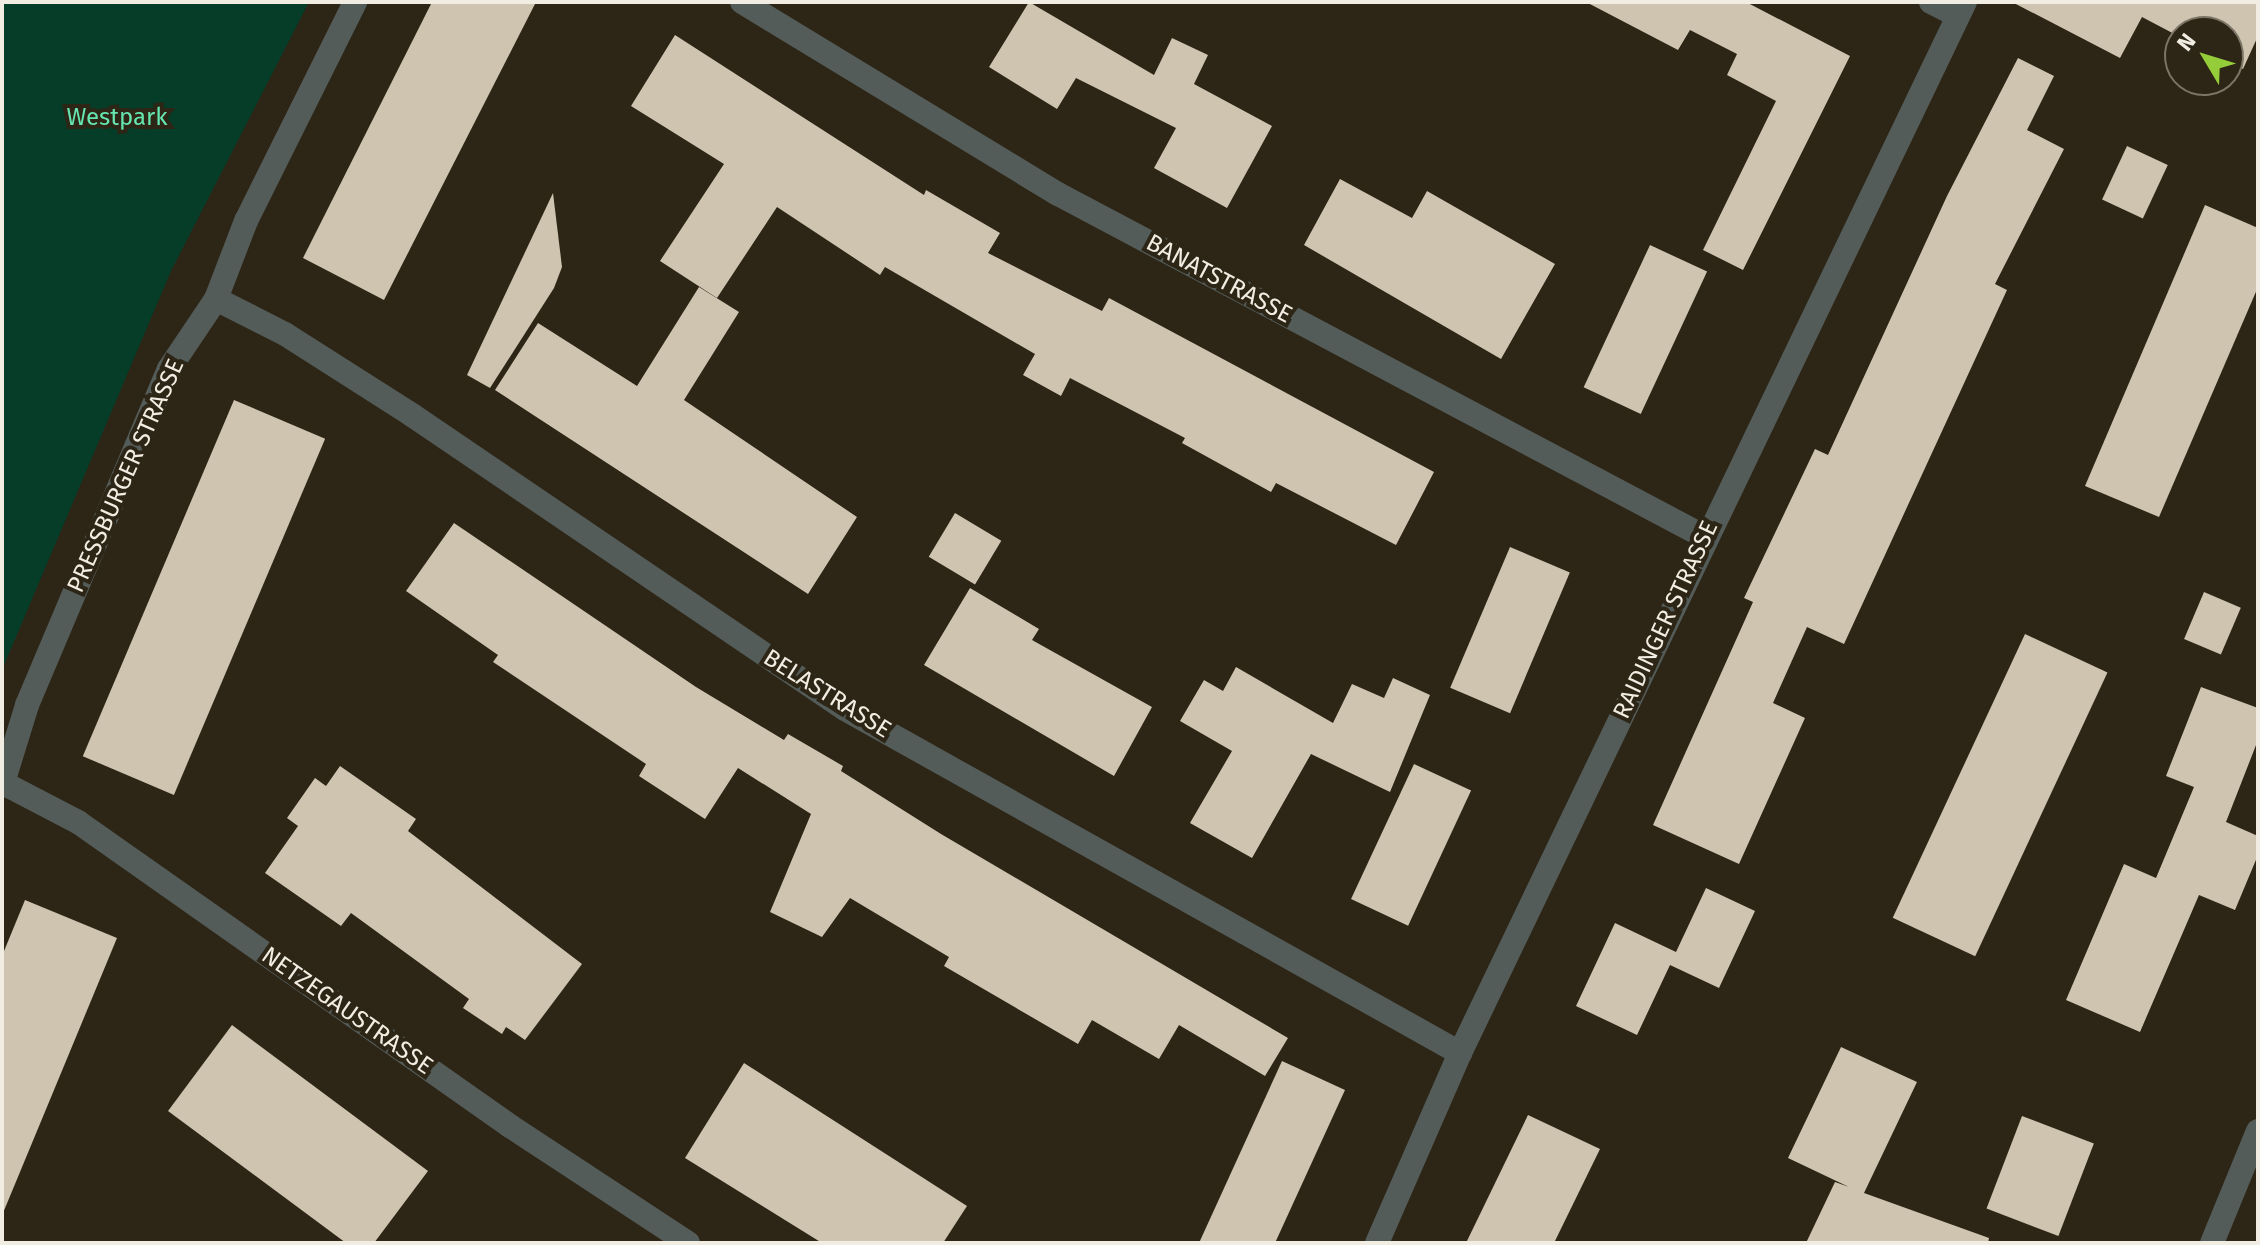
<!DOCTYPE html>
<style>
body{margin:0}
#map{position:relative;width:2260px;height:1245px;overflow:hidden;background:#2d2515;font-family:"Fira Sans",sans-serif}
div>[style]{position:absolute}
.green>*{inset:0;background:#063d29}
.building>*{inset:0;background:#cfc4b0;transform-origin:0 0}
.minor>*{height:24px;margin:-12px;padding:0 12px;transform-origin:12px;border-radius:12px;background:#535c59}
span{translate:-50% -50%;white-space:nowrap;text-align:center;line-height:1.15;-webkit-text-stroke:8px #2d2515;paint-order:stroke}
.park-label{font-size:24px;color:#65e6b1}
.street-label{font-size:24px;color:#f2ede2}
.frame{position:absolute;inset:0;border:4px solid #f2ede2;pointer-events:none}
.north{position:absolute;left:2164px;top:16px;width:80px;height:80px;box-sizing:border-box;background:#2d2515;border:2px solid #7c7567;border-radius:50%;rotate:308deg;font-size:22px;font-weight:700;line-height:32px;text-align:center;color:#f2ede2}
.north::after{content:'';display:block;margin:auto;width:28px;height:36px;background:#95cc3a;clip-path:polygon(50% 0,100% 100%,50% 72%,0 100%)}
</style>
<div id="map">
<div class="green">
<div style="clip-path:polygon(2px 2px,309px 2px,171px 271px,2px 670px)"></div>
</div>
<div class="building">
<div style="clip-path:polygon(432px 2px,536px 2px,384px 300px,303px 258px)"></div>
<div style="clip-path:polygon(1029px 2px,1154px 75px,1172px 38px,1208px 55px,1194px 84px,1272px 126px,1227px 208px,1154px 168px,1176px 128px,1076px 78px,1057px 109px,989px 67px)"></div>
<div style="clip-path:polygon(1586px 2px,1746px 2px,1850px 56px,1743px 270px,1703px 250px,1776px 101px,1727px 75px,1737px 54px,1690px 30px,1678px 50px)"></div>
<div style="clip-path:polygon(2012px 2px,2258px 2px,2258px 36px,2243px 69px,2228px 62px,2228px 32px,2180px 32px,2180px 37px,2142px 17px,2120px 58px)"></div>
<div style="clip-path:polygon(675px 35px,924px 195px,926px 190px,1000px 233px,988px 253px,1102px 311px,1109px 298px,1434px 472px,1396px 545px,1276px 483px,1271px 492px,1182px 443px,1185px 438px,1070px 378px,1061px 396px,1023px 375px,1035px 354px,885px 267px,880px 275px,777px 207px,717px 298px,660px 261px,724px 164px,631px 106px)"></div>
<div style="clip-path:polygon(2018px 58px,2054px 76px,2027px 130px,2064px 149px,1995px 284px,2007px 290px,1844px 644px,1807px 627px,1773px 703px,1805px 718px,1739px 864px,1653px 825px,1753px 602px,1744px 598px,1815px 449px,1828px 455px,1947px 196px)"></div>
<div style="left:2127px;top:146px;width:45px;height:59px;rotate:25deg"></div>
<div style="clip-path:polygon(1340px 179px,1412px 218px,1427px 191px,1555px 264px,1501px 359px,1304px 245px)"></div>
<div style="clip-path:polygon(553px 193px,562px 267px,554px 288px,490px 388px,467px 375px)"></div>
<div style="clip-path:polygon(2205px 205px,2258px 228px,2258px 287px,2159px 517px,2085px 486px)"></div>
<div style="left:1650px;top:245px;width:63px;height:157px;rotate:25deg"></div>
<div style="clip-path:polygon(699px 287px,739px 312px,684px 400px,857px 517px,808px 594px,495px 390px,538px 323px,637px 386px)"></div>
<div style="left:234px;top:400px;width:99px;height:387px;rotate:23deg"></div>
<div style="left:955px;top:513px;width:54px;height:51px;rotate:31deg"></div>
<div style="clip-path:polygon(454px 523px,696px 687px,784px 740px,788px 734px,843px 766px,841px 771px,941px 834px,1288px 1038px,1265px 1076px,1179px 1025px,1159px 1059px,1092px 1020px,1078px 1044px,944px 966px,949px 957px,850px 898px,822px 937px,770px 912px,811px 814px,738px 768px,705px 819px,639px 776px,646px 764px,493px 662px,498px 655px,406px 591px)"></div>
<div style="left:1510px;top:547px;width:65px;height:153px;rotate:23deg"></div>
<div style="clip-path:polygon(970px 588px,1039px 629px,1032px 640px,1152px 707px,1114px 776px,924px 665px)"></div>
<div style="left:2204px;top:592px;width:40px;height:51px;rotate:23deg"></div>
<div style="left:2025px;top:634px;width:91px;height:313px;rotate:25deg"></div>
<div style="clip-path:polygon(1236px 667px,1333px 723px,1352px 684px,1384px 698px,1393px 678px,1430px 695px,1390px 792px,1311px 754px,1252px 858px,1190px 823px,1232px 751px,1180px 721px,1204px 680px,1223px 691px)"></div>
<div style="clip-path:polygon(2201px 687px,2258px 708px,2258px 740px,2226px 822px,2258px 836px,2258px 855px,2235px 910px,2199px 895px,2140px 1032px,2066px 1000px,2124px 864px,2156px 878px,2194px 787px,2166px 776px)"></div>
<div style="left:1414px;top:764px;width:63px;height:149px;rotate:25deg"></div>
<div style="clip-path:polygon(340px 766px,416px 819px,408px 831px,582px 964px,525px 1040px,506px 1027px,502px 1034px,463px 1008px,469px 999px,351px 913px,341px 926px,265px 873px,298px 826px,287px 818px,315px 778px,326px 786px)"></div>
<div style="clip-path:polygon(1706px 888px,1755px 911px,1719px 988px,1670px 965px,1637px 1035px,1576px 1006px,1615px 923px,1676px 952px)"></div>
<div style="clip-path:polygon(25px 900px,117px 938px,3px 1213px,2px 956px)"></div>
<div style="clip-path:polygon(232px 1025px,428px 1171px,374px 1243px,346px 1243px,168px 1111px)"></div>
<div style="clip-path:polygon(1841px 1047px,1917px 1082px,1864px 1193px,1989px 1238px,1988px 1243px,1806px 1243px,1835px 1182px,1849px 1187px,1788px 1158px)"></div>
<div style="clip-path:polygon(1282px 1061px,1345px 1090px,1275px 1243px,1199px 1243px)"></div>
<div style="clip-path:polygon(744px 1063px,967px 1206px,943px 1243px,822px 1243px,685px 1158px)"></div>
<div style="clip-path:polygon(1528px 1115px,1600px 1149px,1554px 1243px,1466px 1243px)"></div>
<div style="left:2022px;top:1116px;width:77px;height:99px;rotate:21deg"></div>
</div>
<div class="minor">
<div style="left:742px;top:2px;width:370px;rotate:31.3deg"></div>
<div style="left:1058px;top:194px;width:732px;rotate:27.93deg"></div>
<div style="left:1931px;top:2px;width:30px;rotate:27deg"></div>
<div style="left:216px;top:299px;width:77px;rotate:26.9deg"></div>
<div style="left:285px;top:334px;width:151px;rotate:32.5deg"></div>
<div style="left:412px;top:415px;width:523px;rotate:34.18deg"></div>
<div style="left:845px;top:709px;width:705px;rotate:29.22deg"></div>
<div style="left:3px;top:783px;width:85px;rotate:27.5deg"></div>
<div style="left:78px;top:822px;width:528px;rotate:35.13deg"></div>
<div style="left:510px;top:1126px;width:213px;rotate:33.3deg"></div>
<div style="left:2px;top:786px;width:85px;rotate:-72.8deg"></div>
<div style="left:27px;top:705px;width:365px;rotate:-67.1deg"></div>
<div style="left:169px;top:369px;width:84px;rotate:-56.1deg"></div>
<div style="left:216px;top:299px;width:84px;rotate:-69deg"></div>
<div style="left:246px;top:221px;width:245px;rotate:-63.5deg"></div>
<div style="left:1377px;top:1243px;width:207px;rotate:-66.4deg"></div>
<div style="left:1460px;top:1053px;width:1166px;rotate:-64.34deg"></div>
<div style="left:2212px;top:1243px;width:121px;rotate:-67.7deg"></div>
</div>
<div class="park-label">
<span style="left:117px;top:118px">Westpark</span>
</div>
<div class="street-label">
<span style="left:1219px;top:279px;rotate:28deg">BANATSTRASSE</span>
<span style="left:126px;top:476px;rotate:-66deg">PRESSBURGER STRASSE</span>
<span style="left:1666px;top:620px;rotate:-65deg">RAIDINGER STRASSE</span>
<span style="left:827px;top:694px;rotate:32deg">BELASTRASSE</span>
<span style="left:347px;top:1011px;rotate:35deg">NETZEGAUSTRASSE</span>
</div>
<div class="frame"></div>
<div class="north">N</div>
</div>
